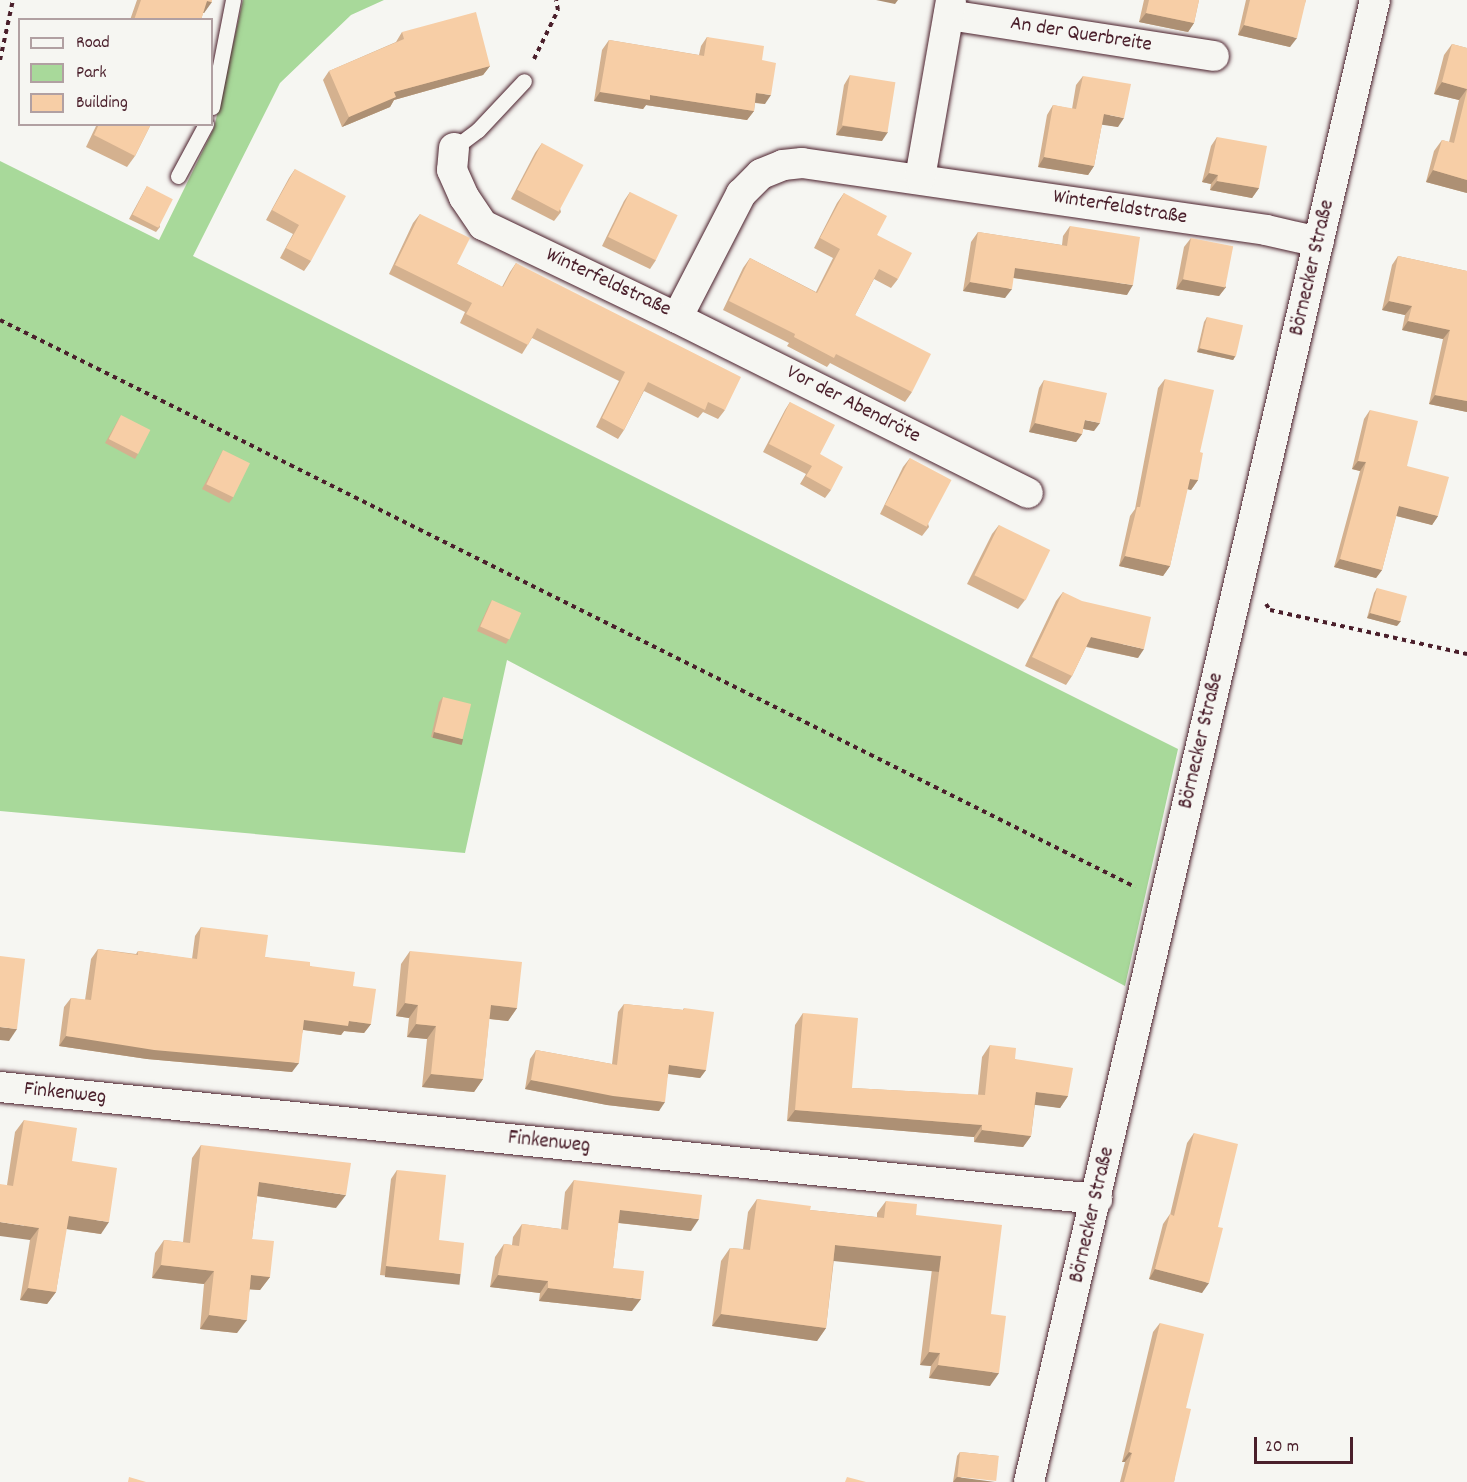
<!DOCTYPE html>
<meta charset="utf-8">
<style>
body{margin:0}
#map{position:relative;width:1467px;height:1482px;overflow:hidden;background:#f6f6f2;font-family:Dekko,sans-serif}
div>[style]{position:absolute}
.green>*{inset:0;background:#a8d99a}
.path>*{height:4px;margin-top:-2px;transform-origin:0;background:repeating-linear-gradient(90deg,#4a1f2b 0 4.5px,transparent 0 9px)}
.roads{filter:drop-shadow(0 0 2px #4a1f2b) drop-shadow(0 0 2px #4a1f2b)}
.lane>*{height:15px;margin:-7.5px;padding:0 7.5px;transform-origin:7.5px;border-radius:7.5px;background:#f6f6f2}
.street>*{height:30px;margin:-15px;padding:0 15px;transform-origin:15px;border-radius:15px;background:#f6f6f2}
.wall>*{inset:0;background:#d4b18f}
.shaded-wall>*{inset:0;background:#ad9074;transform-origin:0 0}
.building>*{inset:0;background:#f7cea6;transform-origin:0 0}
span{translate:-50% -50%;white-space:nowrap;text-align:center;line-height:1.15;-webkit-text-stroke:4.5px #f6f6f2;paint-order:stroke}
.street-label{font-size:21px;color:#4a1f2b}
.legend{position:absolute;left:18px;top:18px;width:195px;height:108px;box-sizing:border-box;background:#f6f6f2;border:2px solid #b1a0a2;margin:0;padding:8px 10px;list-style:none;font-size:18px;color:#4a1f2b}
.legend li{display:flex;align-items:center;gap:12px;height:30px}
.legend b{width:30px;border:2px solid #b1a0a2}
.scale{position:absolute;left:1254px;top:1437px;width:99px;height:27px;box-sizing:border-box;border:3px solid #4a1f2b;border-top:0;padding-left:8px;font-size:18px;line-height:21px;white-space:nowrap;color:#4a1f2b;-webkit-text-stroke:4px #f6f6f2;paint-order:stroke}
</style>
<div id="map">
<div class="green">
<div style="clip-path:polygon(243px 0,384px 0,351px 15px,280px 83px,193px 256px,1178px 749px,1125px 986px,507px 660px,465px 853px,0 811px,0 161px,159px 240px,214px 128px)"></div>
</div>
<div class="path">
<div style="left:534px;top:59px;width:55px;rotate:-63.9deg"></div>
<div style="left:558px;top:10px;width:10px;rotate:-101deg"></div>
<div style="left:0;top:60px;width:61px;rotate:-77.8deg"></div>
<div style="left:0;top:320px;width:1269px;rotate:26.54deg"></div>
<div style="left:1266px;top:604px;width:7px;rotate:56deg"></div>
<div style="left:1270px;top:610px;width:202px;rotate:12.6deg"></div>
</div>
<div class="roads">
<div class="lane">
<div style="left:212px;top:107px;width:109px;rotate:-78.9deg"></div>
<div style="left:454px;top:148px;width:30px;rotate:-37deg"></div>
<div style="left:478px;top:130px;width:67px;rotate:-46.8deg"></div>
<div style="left:178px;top:176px;width:59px;rotate:-61.7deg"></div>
</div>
<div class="street">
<div style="left:949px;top:15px;width:268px;rotate:8.8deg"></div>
<div style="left:454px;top:148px;width:22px;rotate:95deg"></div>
<div style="left:452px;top:170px;width:30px;rotate:66deg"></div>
<div style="left:464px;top:197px;width:34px;rotate:56deg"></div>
<div style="left:483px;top:225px;width:215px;rotate:25.6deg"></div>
<div style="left:677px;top:318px;width:140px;rotate:-62.7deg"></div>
<div style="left:741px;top:194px;width:28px;rotate:-45deg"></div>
<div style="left:761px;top:174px;width:24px;rotate:-22deg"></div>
<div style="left:783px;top:165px;width:19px;rotate:-6deg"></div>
<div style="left:802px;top:163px;width:469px;rotate:8.2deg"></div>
<div style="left:1266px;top:230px;width:54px;rotate:12.8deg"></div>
<div style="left:920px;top:178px;width:181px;rotate:-80.1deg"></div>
<div style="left:677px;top:318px;width:392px;rotate:26.5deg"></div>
<div style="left:0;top:1087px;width:1103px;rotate:5.83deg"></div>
<div style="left:1029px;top:1482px;width:1522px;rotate:-76.86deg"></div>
</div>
</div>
<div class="wall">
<div style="clip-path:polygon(136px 0,212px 0,204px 13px,203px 13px,201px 20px,130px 20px,137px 0)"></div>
<div style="clip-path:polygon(1144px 0,1199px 0,1194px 23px,1188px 32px,1139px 22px)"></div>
<div style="clip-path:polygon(1246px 0,1306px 0,1290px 47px,1238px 35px)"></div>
<div style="clip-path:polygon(402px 32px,490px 66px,483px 75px,394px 100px,390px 107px,342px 127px,323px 80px,329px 71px,396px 42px)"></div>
<div style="clip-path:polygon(707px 37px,762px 60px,765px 104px,755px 103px,754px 111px,747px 120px,646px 105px,643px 109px,594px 101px,602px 50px,609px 40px,699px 55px,701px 46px)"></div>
<div style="clip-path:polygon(1452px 44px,1467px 48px,1467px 193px,1426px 182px,1434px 151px,1442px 140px,1449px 142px,1459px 100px,1434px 94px,1444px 55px)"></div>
<div style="clip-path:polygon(850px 75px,882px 141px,836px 135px,844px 85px)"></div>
<div style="clip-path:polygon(1083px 76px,1118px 127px,1102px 124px,1094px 166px,1088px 175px,1038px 167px,1047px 115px,1053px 105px,1072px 109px,1076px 85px)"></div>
<div style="clip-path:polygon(97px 124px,151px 124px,135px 156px,127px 167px,86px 147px)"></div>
<div style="clip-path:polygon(1217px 137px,1259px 188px,1252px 198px,1210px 190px,1211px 184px,1202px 182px,1211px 146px)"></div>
<div style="clip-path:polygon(542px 143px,561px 212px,554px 221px,511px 199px,535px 153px)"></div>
<div style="clip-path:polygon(295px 169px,311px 261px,304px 271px,280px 258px,293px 234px,266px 220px,289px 178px)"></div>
<div style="clip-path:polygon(147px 186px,160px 227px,156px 232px,129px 219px)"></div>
<div style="clip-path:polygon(630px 192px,656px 260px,650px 269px,602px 246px,624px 201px)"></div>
<div style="clip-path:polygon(844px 193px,877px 235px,898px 279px,891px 288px,874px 279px,855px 315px,912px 392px,905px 402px,830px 363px,827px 367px,787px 346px,789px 343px,723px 310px,743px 268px,750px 258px,816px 292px,833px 258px,814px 248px,837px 203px)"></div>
<div style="clip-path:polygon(420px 214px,457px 264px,502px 287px,510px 272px,516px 263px,725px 410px,718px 419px,703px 412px,698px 418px,644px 391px,624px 430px,618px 439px,596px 427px,619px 381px,532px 338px,522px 354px,460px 323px,465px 312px,389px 274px,413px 223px)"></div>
<div style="clip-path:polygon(1070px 226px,1127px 295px,1013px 278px,1005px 298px,963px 291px,971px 242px,978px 232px,1062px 245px,1063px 236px)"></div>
<div style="clip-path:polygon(1191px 238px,1226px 287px,1219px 296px,1176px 289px,1184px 247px)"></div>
<div style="clip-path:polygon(1398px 256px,1467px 271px,1467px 412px,1429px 404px,1443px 339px,1402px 330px,1405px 315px,1382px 310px,1392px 265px)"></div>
<div style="clip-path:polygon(1207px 317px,1236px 355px,1233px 360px,1197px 352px,1204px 322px)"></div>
<div style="clip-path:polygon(1165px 379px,1200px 452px,1198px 480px,1191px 490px,1187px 489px,1170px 566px,1163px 576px,1119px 566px,1130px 516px,1135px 509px,1158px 388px)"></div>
<div style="clip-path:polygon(1044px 380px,1094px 431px,1083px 429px,1082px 434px,1076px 442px,1029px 432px,1039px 388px)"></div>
<div style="clip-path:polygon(790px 402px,820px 454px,831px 490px,825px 498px,800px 484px,806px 474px,763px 452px,785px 410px)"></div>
<div style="clip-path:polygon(1370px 410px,1407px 466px,1438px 516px,1432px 525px,1396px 516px,1382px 570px,1376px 578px,1334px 567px,1360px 471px,1352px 469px,1364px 419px)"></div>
<div style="clip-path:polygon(121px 415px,138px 454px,135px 459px,105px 443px)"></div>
<div style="clip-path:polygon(223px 450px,233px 498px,229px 503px,202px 489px)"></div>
<div style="clip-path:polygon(910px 458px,929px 527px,922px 536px,880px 514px,903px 467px)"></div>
<div style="clip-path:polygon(999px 525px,1025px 600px,1018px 609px,967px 584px,992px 534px)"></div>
<div style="clip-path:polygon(1377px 588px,1397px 626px,1367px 618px,1374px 593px)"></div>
<div style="clip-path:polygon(1063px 592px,1138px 658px,1086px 647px,1072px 676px,1066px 685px,1025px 666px,1056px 601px)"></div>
<div style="clip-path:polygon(492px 600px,509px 639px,506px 644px,477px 631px,489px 605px)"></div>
<div style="clip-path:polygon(443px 697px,460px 744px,431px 737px,439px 702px)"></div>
<div style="clip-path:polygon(201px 927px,265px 957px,310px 966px,353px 986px,371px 1024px,364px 1033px,344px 1031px,341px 1035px,303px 1030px,292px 1072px,147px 1059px,59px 1046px,64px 1007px,71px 998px,85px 1000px,91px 959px,98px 949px,136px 954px,138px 951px,192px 959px,195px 936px)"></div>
<div style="clip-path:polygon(410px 951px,517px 1008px,508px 1021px,489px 1019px,483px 1079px,474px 1092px,422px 1087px,427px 1039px,407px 1037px,409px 1018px,396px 1016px,401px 964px)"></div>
<div style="clip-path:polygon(624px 1004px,683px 1010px,684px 1008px,706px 1070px,700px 1078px,668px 1074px,659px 1111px,607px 1105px,525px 1089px,530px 1059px,536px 1050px,612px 1064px,618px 1012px)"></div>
<div style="clip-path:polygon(803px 1013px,852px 1088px,978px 1095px,982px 1057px,990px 1045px,1015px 1059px,1068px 1096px,1060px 1108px,1035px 1104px,1031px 1136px,1023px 1147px,974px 1142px,974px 1137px,787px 1121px,795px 1025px)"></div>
<div style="clip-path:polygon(24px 1120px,72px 1161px,101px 1234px,66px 1229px,56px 1292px,47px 1304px,20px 1300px,30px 1240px,7px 1185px,15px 1132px)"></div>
<div style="clip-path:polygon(1194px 1133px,1218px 1227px,1202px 1293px,1149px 1279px,1163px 1224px,1170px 1214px,1170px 1215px,1187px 1143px)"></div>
<div style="clip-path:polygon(201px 1145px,336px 1208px,257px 1196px,252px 1239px,270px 1277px,260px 1290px,250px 1289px,237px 1333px,200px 1329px,204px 1284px,152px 1278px,155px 1253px,164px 1240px,183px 1242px,192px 1158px)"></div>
<div style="clip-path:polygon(397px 1170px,439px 1240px,455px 1283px,380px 1275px,391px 1179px)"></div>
<div style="clip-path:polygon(574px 1180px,691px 1231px,618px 1223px,613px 1268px,632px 1311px,539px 1301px,540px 1293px,490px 1287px,495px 1257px,504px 1244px,512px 1245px,513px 1237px,522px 1224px,561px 1229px,565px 1192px)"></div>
<div style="clip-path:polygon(757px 1199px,810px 1210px,877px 1217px,877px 1213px,886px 1201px,916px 1215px,991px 1314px,990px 1386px,929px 1378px,931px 1366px,920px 1365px,932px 1269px,834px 1259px,826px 1328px,817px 1341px,712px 1326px,721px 1261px,730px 1248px,743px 1249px,748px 1212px)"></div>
<div style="clip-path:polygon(1160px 1323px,1186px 1408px,1174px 1482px,1120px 1482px,1125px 1462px,1122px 1462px,1153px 1332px)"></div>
<div style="clip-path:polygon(960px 1452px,999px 1456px,953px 1482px,957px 1456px)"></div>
</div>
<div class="shaded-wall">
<div style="clip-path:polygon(876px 0,898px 0,895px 4px)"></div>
<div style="clip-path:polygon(207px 1px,212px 2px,204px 13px,199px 13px)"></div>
<div style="clip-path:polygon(1146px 13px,1194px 23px,1188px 32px,1139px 22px)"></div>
<div style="clip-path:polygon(1244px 25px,1297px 38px,1290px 47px,1238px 35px)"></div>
<div style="clip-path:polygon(490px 66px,483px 75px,394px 100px,390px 107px,342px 127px,349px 117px,394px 92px)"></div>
<div style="clip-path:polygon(1442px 82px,1467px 89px,1459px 100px,1434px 94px)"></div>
<div style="clip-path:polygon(600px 92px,650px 95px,754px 111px,747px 120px,646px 105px,643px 109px,594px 101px)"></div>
<div style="clip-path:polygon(756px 93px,771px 95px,765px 104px,750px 102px)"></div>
<div style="clip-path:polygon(1104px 114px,1124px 118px,1118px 127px,1097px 124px)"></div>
<div style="clip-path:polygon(843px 126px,888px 132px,882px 141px,836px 135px)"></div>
<div style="clip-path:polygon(1044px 157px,1094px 166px,1088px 175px,1038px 167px)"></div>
<div style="clip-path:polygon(1433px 170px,1467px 180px,1467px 193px,1426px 182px)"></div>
<div style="clip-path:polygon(1209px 173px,1218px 175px,1211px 184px,1202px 182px)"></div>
<div style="clip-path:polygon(1217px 181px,1259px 188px,1252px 198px,1210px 190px)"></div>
<div style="clip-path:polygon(1015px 268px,1133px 285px,1127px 295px,1008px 277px)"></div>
<div style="clip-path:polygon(1183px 279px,1226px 287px,1219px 296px,1176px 289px)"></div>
<div style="clip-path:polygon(970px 282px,1012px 289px,1005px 298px,963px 291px)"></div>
<div style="clip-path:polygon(1389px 301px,1412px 306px,1405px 315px,1382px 310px)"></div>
<div style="clip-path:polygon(1408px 321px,1450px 330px,1443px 339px,1402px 330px)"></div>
<div style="clip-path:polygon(1200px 348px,1236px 355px,1233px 360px,1197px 352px)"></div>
<div style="clip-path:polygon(1435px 395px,1467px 401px,1467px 412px,1429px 404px)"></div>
<div style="clip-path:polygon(1085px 420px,1100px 423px,1094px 431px,1079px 428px)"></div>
<div style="clip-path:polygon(1035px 423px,1082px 434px,1076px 442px,1029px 432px)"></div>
<div style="clip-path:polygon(1358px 461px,1366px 462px,1360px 471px,1352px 469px)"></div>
<div style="clip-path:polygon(1190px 479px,1198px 480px,1191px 490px,1183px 488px)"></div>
<div style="clip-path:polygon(1399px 506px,1438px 516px,1432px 525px,1393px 515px)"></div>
<div style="clip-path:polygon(1125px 556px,1170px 566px,1163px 576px,1119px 566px)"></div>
<div style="clip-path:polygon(1340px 559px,1382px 570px,1376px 578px,1334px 567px)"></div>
<div style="clip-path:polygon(1370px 613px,1401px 621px,1397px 626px,1367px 618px)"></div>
<div style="clip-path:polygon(1091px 637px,1144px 649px,1138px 658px,1084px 646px)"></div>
<div style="left:434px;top:732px;width:30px;height:6px;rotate:14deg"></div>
<div style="clip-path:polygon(405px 1003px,418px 1005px,409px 1018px,396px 1016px)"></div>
<div style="clip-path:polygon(491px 1005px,517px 1008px,508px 1021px,482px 1018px)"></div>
<div style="clip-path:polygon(304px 1020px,349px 1021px,371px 1024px,364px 1033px,344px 1031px,341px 1035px,297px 1029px)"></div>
<div style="clip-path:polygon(416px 1024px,436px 1026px,427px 1039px,407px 1037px)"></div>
<div style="clip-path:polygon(0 1027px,17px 1029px,9px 1041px,0 1040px)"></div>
<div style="clip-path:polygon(66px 1036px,299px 1063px,292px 1072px,147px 1059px,59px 1046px)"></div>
<div style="clip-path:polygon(669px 1065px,706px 1070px,700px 1078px,663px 1073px)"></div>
<div style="clip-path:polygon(431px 1074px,483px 1079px,474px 1092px,422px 1087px)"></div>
<div style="clip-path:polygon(531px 1080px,665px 1102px,659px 1111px,607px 1105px,525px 1089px)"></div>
<div style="clip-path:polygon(1036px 1092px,1068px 1096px,1060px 1108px,1028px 1104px)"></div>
<div style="clip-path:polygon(795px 1110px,982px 1125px,974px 1137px,787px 1121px)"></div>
<div style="clip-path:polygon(982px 1130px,1031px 1136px,1023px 1147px,974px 1142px)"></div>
<div style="clip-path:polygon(259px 1182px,346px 1195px,336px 1208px,250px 1195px)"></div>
<div style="clip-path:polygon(620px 1210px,699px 1219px,691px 1231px,611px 1222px)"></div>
<div style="clip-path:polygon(69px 1216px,109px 1222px,101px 1234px,60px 1228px)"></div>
<div style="clip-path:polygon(0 1222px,39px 1228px,30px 1240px,0 1236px)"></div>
<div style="left:835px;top:1245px;width:107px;height:16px;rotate:6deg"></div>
<div style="clip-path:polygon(161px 1265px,214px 1271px,204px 1284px,152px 1278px)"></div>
<div style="left:386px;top:1266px;width:75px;height:11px;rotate:6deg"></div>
<div style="clip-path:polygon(1155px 1269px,1209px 1283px,1202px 1293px,1149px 1279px)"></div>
<div style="clip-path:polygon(251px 1275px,270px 1277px,260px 1290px,242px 1289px)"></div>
<div style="clip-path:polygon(498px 1275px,548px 1281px,540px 1293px,490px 1287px)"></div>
<div style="clip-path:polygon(28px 1288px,56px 1292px,47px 1304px,20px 1300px)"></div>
<div style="clip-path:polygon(548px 1288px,641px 1299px,632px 1311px,539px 1301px)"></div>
<div style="clip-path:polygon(721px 1314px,826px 1328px,817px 1341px,712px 1326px)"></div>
<div style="clip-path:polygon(209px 1315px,247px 1320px,237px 1333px,200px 1329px)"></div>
<div style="clip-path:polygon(929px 1352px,940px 1353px,931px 1366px,920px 1365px)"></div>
<div style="clip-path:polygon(938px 1365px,999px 1373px,990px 1386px,929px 1378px)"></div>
<div style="clip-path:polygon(1129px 1452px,1132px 1453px,1125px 1462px,1122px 1462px)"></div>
<div style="clip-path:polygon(957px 1477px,995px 1482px,953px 1482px)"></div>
</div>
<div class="building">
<div style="clip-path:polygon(141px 0,212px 0,212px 2px,207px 1px,201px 20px,134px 20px)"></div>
<div style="clip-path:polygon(1149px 0,1199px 0,1194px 23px,1146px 13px)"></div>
<div style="clip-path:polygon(1250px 0,1306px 0,1297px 38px,1244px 25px)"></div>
<div style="clip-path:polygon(476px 12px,490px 66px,394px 92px,396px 97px,349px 117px,329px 71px,404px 39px,402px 32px)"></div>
<div style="clip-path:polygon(707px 37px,764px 46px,762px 60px,776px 63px,771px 95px,756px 93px,754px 111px,650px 95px,650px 100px,600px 92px,609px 40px,704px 56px)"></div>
<div style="clip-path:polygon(1452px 44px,1467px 48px,1467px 89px,1442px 82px)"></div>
<div style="left:850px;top:75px;width:46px;height:51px;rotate:9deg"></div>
<div style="clip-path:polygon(1083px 76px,1131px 84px,1124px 118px,1104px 114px,1094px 166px,1044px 157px,1053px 105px,1076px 109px)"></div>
<div style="clip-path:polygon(1467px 90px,1467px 180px,1433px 170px,1442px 140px,1454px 143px)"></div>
<div style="clip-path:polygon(99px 124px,151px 124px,135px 156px,94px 135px)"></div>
<div style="clip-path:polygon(1217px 137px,1267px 146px,1259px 188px,1217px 181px,1218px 175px,1209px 173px)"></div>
<div style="left:542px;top:143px;width:47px;height:53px;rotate:28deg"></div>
<div style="clip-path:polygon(295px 169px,346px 196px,311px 261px,286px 248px,299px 225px,272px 210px)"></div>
<div style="left:147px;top:186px;width:29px;height:32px;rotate:27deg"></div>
<div style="left:630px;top:192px;width:53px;height:50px;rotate:26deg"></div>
<div style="clip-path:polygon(844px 193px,887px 216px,877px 235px,912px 253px,898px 279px,879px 269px,855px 315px,931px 354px,912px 392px,836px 354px,834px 358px,794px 337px,795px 334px,729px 301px,750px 258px,817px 293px,840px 249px,820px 238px)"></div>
<div style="clip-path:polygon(420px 214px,470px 238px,457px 264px,503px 287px,516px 263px,741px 377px,725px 410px,708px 402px,705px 410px,648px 382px,624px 430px,602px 418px,625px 372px,537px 328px,528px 345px,466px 314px,472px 303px,395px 265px)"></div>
<div style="clip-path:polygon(1070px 226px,1140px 237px,1133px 285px,1015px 268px,1012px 289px,970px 282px,978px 232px,1067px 246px)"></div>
<div style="left:1191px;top:238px;width:43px;height:42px;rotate:11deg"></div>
<div style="clip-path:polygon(1398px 256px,1467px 271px,1467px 401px,1435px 395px,1450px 330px,1408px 321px,1412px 306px,1389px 301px)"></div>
<div style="left:1207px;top:317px;width:37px;height:32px;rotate:13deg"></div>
<div style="clip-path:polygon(1165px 379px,1214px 390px,1200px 452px,1203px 453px,1198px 480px,1190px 479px,1170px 566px,1125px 556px,1137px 507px,1140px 507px)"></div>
<div style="clip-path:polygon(1044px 380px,1107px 393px,1100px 423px,1085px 420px,1082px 434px,1035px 423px)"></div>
<div style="clip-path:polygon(790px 402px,835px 425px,820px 454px,843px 467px,831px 490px,806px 476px,812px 466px,769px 444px)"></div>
<div style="clip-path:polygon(1370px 410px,1418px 421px,1407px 466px,1449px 477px,1438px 516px,1399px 506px,1382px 570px,1340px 559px,1366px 462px,1358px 461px)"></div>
<div style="left:121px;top:415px;width:33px;height:27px;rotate:27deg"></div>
<div style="left:223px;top:450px;width:30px;height:38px;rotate:26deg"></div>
<div style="left:910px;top:458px;width:47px;height:53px;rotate:28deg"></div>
<div style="left:999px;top:525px;width:57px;height:56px;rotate:26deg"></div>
<div style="left:1377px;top:588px;width:31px;height:26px;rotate:15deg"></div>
<div style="clip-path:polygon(1063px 592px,1082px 601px,1151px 617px,1144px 649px,1091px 637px,1072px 676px,1032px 657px)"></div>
<div style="left:492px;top:600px;width:32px;height:29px;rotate:24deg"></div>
<div style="left:443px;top:697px;width:29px;height:36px;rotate:14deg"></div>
<div style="clip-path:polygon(201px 927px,268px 935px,265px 957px,310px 962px,310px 966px,355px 972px,353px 986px,376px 989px,371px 1024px,349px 1021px,348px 1026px,304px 1020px,299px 1063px,154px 1050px,66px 1036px,71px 998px,91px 1000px,98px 949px,138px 955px,138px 951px,197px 959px)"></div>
<div style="clip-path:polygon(410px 951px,522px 962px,517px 1008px,491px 1005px,483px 1079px,431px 1074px,436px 1026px,416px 1024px,418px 1005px,405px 1003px)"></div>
<div style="clip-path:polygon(0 956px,25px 959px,17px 1029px,0 1027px)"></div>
<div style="clip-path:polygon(624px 1004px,684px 1010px,684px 1008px,714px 1012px,706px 1070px,669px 1065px,665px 1102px,613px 1096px,531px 1080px,536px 1050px,617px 1065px)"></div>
<div style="clip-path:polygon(803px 1013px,858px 1018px,852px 1088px,985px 1095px,990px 1045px,1016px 1048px,1015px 1059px,1073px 1068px,1068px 1096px,1036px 1092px,1031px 1136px,982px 1130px,982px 1125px,795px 1110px)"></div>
<div style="clip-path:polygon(24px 1120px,77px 1128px,72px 1161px,117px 1168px,109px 1222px,69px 1216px,56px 1292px,28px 1288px,39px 1228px,0 1222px,0 1184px,13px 1186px)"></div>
<div style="clip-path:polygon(1194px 1133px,1238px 1144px,1218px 1227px,1223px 1228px,1209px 1283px,1155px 1269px,1170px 1214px,1174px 1216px)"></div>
<div style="clip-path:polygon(201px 1145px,351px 1163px,346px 1195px,259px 1182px,252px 1239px,274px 1241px,270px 1277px,251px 1275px,247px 1320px,209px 1315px,214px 1271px,161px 1265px,164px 1240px,190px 1243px)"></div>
<div style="clip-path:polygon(397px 1170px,446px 1175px,439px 1240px,464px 1243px,461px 1274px,386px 1266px)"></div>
<div style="clip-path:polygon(574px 1180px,702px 1195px,699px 1219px,620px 1210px,613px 1268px,644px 1271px,641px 1299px,548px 1288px,548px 1281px,498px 1275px,504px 1244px,519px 1246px,522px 1224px,568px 1230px)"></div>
<div style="clip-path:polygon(757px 1199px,811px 1206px,810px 1210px,884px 1218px,886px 1201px,917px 1204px,916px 1215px,1002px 1225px,991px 1314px,1006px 1316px,999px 1373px,938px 1365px,940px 1353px,929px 1352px,941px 1256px,835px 1245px,826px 1328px,721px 1314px,730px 1248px,750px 1250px)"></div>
<div style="clip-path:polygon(1160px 1323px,1204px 1334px,1186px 1408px,1191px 1409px,1174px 1482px,1124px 1482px,1132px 1453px,1129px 1452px)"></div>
<div style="left:960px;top:1452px;width:39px;height:25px;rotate:6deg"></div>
<div style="clip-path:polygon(129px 1477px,146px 1482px,128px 1482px)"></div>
<div style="clip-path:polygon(847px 1477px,866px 1482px,845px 1482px)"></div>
</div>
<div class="street-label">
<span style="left:1081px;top:35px;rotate:9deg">An der Querbreite</span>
<span style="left:1120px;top:208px;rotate:9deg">Winterfeldstraße</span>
<span style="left:1313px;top:268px;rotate:-77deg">Börnecker Straße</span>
<span style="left:608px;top:283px;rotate:25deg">Winterfeldstraße</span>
<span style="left:853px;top:405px;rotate:27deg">Vor der Abendröte</span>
<span style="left:1202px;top:741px;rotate:-77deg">Börnecker Straße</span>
<span style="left:65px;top:1094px;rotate:6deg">Finkenweg</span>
<span style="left:549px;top:1143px;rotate:6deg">Finkenweg</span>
<span style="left:1093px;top:1215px;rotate:-77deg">Börnecker Straße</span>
</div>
<ul class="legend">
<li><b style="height:8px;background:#f6f6f2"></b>Road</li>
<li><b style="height:16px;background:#a8d99a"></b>Park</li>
<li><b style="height:16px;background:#f7cea6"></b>Building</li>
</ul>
<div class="scale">20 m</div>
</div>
